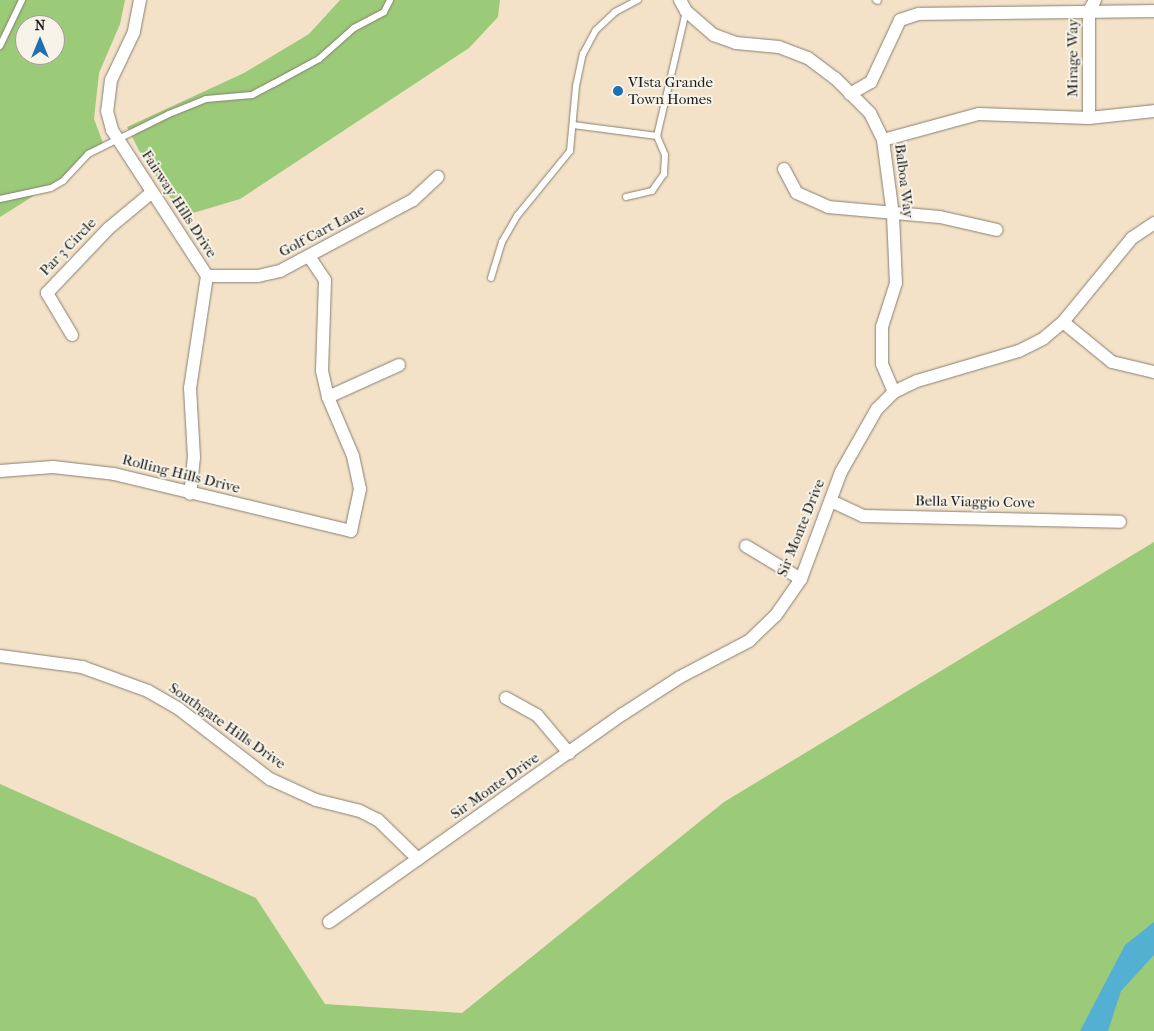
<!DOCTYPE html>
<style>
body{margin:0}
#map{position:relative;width:1154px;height:1031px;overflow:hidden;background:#f3e2c7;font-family:"IM FELL French Canon",serif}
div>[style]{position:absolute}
.green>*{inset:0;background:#9bca79}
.water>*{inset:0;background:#54b0d2}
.roads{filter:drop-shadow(0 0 1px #887f72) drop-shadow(0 0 1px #887f72)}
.lane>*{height:6px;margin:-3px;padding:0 3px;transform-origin:3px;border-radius:3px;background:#fff}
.street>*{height:12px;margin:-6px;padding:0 6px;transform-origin:6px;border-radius:6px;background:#fff}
.dots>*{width:14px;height:14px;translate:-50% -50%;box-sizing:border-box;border:2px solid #f7f3e8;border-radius:50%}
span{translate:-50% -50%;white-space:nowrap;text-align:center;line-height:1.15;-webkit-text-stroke:4px #f7f3e8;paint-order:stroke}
.street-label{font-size:15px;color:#1c1c1c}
.poi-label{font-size:15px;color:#1c1c1c}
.left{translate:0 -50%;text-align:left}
.north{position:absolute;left:15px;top:15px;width:50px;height:50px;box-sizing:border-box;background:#f7f3e8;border:1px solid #9f9d96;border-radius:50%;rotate:0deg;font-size:14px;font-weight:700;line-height:20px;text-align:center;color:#1c1c1c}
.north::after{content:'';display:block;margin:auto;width:18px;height:22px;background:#1f6fb2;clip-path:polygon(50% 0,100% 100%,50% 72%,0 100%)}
</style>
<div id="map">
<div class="green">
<div style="clip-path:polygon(evenodd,0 0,125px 0,120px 24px,99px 73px,94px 119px,103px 143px,62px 178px,0 217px,0 0,25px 25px,55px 25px,55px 55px,25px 55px,25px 25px)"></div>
<div style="clip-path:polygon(340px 0,500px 0,498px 17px,469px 48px,240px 199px,183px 216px,142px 156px,127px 127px,244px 73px,309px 34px)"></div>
<div style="clip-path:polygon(1154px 542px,1154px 1031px,0 1031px,0 784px,256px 898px,325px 1004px,462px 1013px,724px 802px)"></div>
</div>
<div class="water">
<div style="clip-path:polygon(1154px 922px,1154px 955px,1121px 991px,1108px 1031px,1080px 1031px,1125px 945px)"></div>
</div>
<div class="roads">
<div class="lane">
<div style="left:876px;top:0;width:2px;rotate:27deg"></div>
<div style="left:0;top:46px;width:51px;rotate:-64.4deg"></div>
<div style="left:573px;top:125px;width:85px;rotate:7.5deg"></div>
<div style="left:626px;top:197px;width:27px;rotate:-13deg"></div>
<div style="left:652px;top:191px;width:21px;rotate:-55deg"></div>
<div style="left:664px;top:174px;width:19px;rotate:-87deg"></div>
<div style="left:665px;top:155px;width:21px;rotate:-113deg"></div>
<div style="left:657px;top:136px;width:128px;rotate:-76.9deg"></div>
<div style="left:0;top:199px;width:52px;rotate:-12.2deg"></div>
<div style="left:51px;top:188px;width:14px;rotate:-30deg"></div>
<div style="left:63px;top:181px;width:37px;rotate:-47deg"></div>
<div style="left:88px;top:154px;width:90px;rotate:-26.3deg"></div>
<div style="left:169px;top:114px;width:40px;rotate:-22deg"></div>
<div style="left:206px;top:99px;width:46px;rotate:-5deg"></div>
<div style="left:252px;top:95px;width:24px;rotate:-28deg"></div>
<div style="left:273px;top:84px;width:52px;rotate:-28.5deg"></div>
<div style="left:319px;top:59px;width:47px;rotate:-41.5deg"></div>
<div style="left:354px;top:28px;width:34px;rotate:-28deg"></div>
<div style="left:384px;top:12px;width:13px;rotate:-63deg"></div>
<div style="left:491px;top:278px;width:38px;rotate:-73deg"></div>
<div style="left:502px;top:242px;width:30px;rotate:-60deg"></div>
<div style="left:517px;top:216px;width:84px;rotate:-50.8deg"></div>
<div style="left:570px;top:151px;width:65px;rotate:-84.7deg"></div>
<div style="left:576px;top:86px;width:33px;rotate:-78deg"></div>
<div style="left:583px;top:54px;width:27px;rotate:-62deg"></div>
<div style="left:596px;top:30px;width:26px;rotate:-43deg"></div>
<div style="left:615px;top:12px;width:26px;rotate:-28deg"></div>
</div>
<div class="street">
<div style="left:140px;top:0;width:33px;rotate:101deg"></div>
<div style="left:134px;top:32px;width:53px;rotate:115.6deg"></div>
<div style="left:111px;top:80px;width:31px;rotate:97deg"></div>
<div style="left:107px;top:111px;width:20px;rotate:75deg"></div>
<div style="left:112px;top:130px;width:174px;rotate:56.9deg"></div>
<div style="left:207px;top:276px;width:113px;rotate:98.6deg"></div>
<div style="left:190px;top:388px;width:69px;rotate:86.7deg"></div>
<div style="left:194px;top:457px;width:37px;rotate:96deg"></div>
<div style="left:680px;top:0;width:13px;rotate:61deg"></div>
<div style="left:686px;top:11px;width:37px;rotate:41deg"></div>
<div style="left:714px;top:35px;width:23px;rotate:20deg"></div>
<div style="left:736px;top:43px;width:43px;rotate:5.3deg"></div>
<div style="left:779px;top:47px;width:31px;rotate:21deg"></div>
<div style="left:808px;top:58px;width:34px;rotate:37deg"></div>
<div style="left:835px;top:78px;width:49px;rotate:45deg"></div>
<div style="left:870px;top:113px;width:30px;rotate:64deg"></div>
<div style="left:883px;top:140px;width:76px;rotate:82.4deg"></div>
<div style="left:893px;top:215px;width:68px;rotate:87.5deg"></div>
<div style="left:896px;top:283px;width:46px;rotate:107.7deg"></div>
<div style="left:882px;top:327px;width:37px;rotate:90deg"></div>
<div style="left:882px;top:364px;width:30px;rotate:67deg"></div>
<div style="left:850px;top:94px;width:24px;rotate:-30deg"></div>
<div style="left:871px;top:82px;width:68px;rotate:-64.9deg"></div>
<div style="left:900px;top:20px;width:20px;rotate:-18deg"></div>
<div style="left:919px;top:14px;width:235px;rotate:-0.7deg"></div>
<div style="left:1089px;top:118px;width:107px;rotate:-90deg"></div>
<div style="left:1089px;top:11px;width:13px;rotate:-61deg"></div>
<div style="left:883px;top:140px;width:99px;rotate:-15.2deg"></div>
<div style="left:979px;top:114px;width:110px;rotate:2.1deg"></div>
<div style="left:1089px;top:118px;width:65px;rotate:-6.1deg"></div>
<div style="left:784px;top:169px;width:27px;rotate:62deg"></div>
<div style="left:797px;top:193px;width:34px;rotate:24deg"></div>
<div style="left:828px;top:207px;width:112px;rotate:5.1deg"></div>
<div style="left:940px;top:217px;width:58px;rotate:12.8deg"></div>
<div style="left:207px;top:276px;width:51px"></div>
<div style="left:258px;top:276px;width:23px;rotate:-13deg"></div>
<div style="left:280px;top:271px;width:151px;rotate:-28.1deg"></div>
<div style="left:413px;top:200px;width:34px;rotate:-43deg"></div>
<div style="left:1063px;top:322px;width:63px;rotate:39.2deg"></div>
<div style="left:1112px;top:362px;width:43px;rotate:13.4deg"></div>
<div style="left:72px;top:335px;width:49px;rotate:-120.8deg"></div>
<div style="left:47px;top:293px;width:90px;rotate:-46.4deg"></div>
<div style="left:109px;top:228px;width:55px;rotate:-39.8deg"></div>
<div style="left:328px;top:397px;width:78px;rotate:-24.3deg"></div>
<div style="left:0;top:471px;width:53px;rotate:-4.3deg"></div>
<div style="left:53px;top:467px;width:61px;rotate:6.5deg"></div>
<div style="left:114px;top:474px;width:244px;rotate:13.5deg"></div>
<div style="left:351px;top:531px;width:43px;rotate:-77.9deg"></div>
<div style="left:360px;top:489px;width:34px;rotate:-102deg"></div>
<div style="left:353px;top:456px;width:64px;rotate:-113deg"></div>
<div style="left:328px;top:397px;width:27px;rotate:-103deg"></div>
<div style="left:322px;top:371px;width:91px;rotate:-88.1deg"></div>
<div style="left:325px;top:280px;width:27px;rotate:-124deg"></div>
<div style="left:831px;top:501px;width:35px;rotate:25deg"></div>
<div style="left:863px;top:516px;width:257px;rotate:1.3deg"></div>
<div style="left:746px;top:546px;width:64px;rotate:31deg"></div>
<div style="left:0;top:656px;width:83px;rotate:7.6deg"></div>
<div style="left:82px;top:667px;width:70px;rotate:20deg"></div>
<div style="left:148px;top:691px;width:36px;rotate:30deg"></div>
<div style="left:179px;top:709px;width:115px;rotate:37.6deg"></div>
<div style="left:270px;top:779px;width:51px;rotate:24.5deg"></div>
<div style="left:316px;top:800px;width:45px;rotate:14deg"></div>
<div style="left:360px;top:811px;width:20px;rotate:27deg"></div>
<div style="left:378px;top:820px;width:56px;rotate:44.3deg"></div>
<div style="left:506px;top:698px;width:35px;rotate:29deg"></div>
<div style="left:537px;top:715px;width:50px;rotate:49.9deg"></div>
<div style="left:329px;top:922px;width:360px;rotate:-35.3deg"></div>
<div style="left:623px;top:714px;width:68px;rotate:-33deg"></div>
<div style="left:680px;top:677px;width:78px;rotate:-27.6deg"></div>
<div style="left:749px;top:641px;width:37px;rotate:-44deg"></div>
<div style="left:776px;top:615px;width:44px;rotate:-55.2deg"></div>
<div style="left:801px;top:579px;width:114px;rotate:-69.5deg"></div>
<div style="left:841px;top:472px;width:73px;rotate:-60.3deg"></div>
<div style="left:877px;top:409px;width:24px;rotate:-45deg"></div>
<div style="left:894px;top:392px;width:25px;rotate:-26deg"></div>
<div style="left:917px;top:381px;width:106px;rotate:-16.4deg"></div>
<div style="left:1019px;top:351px;width:28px;rotate:-27deg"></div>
<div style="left:1044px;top:338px;width:25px;rotate:-40deg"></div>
<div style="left:1063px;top:322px;width:109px;rotate:-50.6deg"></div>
<div style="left:1132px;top:238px;width:27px;rotate:-34deg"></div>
</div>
</div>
<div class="dots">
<div style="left:618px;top:91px;background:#1f6fb2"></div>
</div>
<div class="street-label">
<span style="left:1073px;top:58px;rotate:-90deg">Mirage Way</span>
<span style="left:904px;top:181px;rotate:83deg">Balboa Way</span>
<span style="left:179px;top:204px;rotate:57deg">Fairway Hills Drive</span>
<span style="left:322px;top:231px;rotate:-28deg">Golf Cart Lane</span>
<span style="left:68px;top:247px;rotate:-46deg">Par 3 Circle</span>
<span style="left:181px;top:474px;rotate:14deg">Rolling Hills Drive</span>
<span style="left:975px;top:502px;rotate:1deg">Bella Viaggio Cove</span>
<span style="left:801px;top:528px;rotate:-68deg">Sir Monte Drive</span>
<span style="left:227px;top:726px;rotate:35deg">Southgate Hills Drive</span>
<span style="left:495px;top:786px;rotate:-35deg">Sir Monte Drive</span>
</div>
<div class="poi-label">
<span class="left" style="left:628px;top:91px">VIsta Grande<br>Town Homes</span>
</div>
<div class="north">N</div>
</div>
